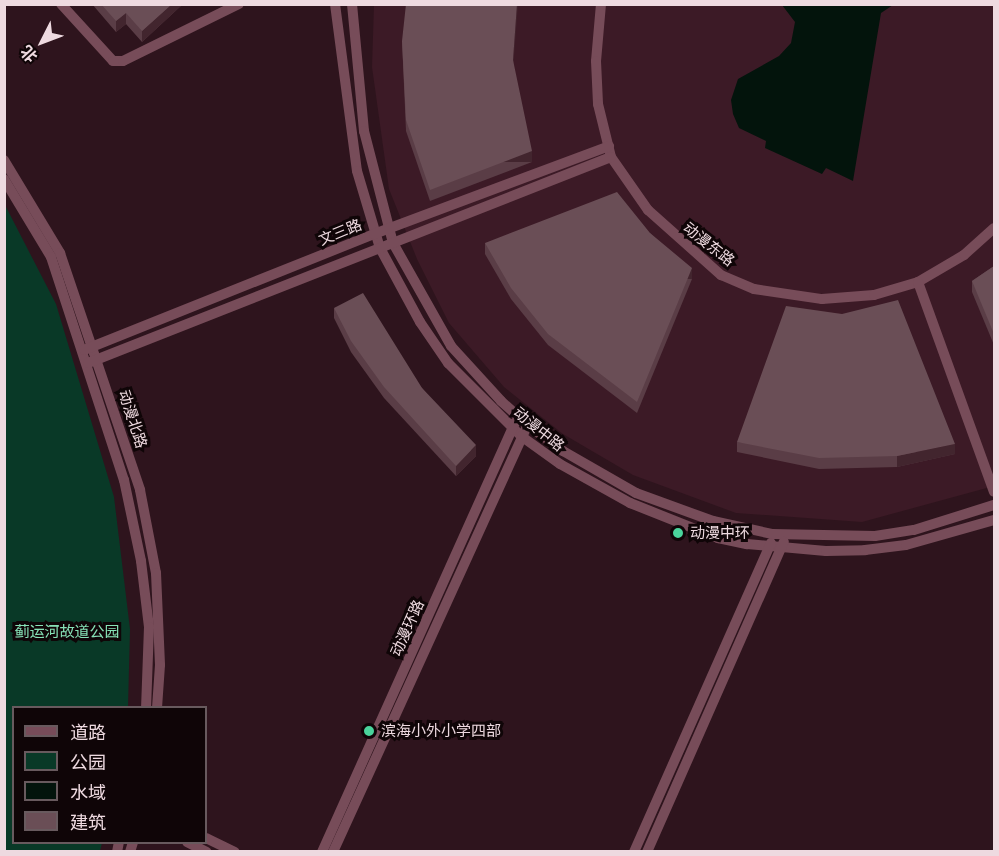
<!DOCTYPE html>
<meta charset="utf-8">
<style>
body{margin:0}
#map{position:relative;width:999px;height:856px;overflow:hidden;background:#2e141d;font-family:Quicksand,"Noto Sans SC",sans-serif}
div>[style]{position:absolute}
.built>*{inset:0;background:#3c1a26}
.green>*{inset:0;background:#093927}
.water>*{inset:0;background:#03140c}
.minor>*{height:10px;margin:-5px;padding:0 5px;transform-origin:5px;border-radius:5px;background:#774c59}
.wall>*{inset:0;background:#5a3d46}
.shaded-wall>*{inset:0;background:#42252e;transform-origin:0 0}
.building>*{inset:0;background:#6a4e56}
.dots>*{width:16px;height:16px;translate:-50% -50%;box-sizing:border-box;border:3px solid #0f0507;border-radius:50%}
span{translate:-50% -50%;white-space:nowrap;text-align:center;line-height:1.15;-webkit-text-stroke:6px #0f0507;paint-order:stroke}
.street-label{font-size:15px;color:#eedae0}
.poi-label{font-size:15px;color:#eedae0}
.left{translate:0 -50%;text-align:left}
.park-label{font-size:15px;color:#87e2b7}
.frame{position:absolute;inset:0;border:6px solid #eedae0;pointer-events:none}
.legend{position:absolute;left:12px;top:706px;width:195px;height:138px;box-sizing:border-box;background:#0f0507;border:2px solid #685a5e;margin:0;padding:8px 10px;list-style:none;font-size:18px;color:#eedae0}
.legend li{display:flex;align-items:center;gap:12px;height:30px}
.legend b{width:30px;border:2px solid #685a5e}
.north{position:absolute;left:12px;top:12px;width:60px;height:60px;-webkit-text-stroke:4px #0f0507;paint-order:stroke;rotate:228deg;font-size:16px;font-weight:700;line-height:24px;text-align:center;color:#eedae0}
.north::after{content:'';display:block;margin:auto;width:21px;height:27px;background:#eedae0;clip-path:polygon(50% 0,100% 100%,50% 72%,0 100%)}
</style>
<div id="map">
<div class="built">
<div style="clip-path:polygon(374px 5px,994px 5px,994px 486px,862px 522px,736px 513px,633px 475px,563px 434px,504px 387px,449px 323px,417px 259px,389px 189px,372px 67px)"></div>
</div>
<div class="green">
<div style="clip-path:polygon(5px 205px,56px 304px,114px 497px,130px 629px,128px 707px,14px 708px,14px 842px,102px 843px,100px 851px,5px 851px)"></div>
</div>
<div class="water">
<div style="clip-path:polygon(782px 5px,893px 5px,881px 13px,853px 181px,826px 168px,822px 174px,765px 148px,766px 141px,739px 128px,733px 114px,731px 100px,738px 79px,779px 56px,791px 43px,795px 22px)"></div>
</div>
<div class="minor">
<div style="left:61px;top:4px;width:77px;rotate:47.6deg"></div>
<div style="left:113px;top:61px;width:10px"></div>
<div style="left:123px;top:61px;width:129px;rotate:-26.2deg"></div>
<div style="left:335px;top:4px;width:168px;rotate:82.5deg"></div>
<div style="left:357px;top:171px;width:80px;rotate:73.4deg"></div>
<div style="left:380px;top:248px;width:84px;rotate:61.6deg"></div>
<div style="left:420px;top:322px;width:50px;rotate:55.7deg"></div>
<div style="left:448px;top:363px;width:103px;rotate:45deg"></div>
<div style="left:521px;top:436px;width:48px;rotate:35.7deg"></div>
<div style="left:560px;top:464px;width:80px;rotate:29.1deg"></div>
<div style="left:630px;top:503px;width:95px;rotate:21.7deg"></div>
<div style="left:718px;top:538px;width:30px;rotate:12deg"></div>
<div style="left:747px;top:544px;width:79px;rotate:5.1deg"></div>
<div style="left:826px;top:551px;width:39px;rotate:-1deg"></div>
<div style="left:865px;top:550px;width:41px;rotate:-7deg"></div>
<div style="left:906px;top:545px;width:91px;rotate:-15.9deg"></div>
<div style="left:352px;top:4px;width:128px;rotate:84.6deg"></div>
<div style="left:364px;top:131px;width:116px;rotate:75.5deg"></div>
<div style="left:393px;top:243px;width:118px;rotate:60.6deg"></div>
<div style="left:451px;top:346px;width:74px;rotate:47.7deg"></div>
<div style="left:501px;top:401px;width:36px;rotate:42deg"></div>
<div style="left:528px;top:425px;width:44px;rotate:36.6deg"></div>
<div style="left:563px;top:451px;width:84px;rotate:29.9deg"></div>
<div style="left:636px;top:493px;width:82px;rotate:20deg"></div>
<div style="left:713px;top:521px;width:60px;rotate:12.4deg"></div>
<div style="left:772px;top:534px;width:103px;rotate:1.1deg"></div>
<div style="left:875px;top:536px;width:39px;rotate:-9deg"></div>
<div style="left:914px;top:530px;width:84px;rotate:-17.4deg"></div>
<div style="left:601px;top:4px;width:57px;rotate:95deg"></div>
<div style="left:596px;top:61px;width:43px;rotate:87.3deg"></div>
<div style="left:598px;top:104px;width:55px;rotate:76.2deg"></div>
<div style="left:611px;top:157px;width:65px;rotate:55.1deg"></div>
<div style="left:648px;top:210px;width:98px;rotate:41.7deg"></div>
<div style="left:721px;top:275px;width:36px;rotate:23deg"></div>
<div style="left:754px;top:289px;width:69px;rotate:8.4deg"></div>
<div style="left:822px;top:299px;width:52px;rotate:-4.4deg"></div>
<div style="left:874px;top:295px;width:46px;rotate:-16.5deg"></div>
<div style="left:918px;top:282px;width:53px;rotate:-30.4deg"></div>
<div style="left:964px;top:255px;width:40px;rotate:-42deg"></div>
<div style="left:4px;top:160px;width:109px;rotate:58.9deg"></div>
<div style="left:60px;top:253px;width:250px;rotate:71.3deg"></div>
<div style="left:140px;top:490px;width:85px;rotate:79.1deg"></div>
<div style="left:156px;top:573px;width:92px;rotate:87.5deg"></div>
<div style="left:160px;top:665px;width:43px;rotate:94deg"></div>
<div style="left:4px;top:179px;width:91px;rotate:58.9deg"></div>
<div style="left:51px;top:257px;width:235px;rotate:71.9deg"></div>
<div style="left:124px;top:480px;width:83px;rotate:78.1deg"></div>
<div style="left:141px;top:561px;width:66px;rotate:83.1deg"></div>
<div style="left:149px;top:627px;width:81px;rotate:92.1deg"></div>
<div style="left:918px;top:282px;width:223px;rotate:70.1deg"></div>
<div style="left:84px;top:350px;width:312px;rotate:-21.8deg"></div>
<div style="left:374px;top:234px;width:251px;rotate:-20.5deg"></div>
<div style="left:88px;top:363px;width:562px;rotate:-21.5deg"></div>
<div style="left:206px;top:838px;width:32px;rotate:26deg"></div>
<div style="left:187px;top:842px;width:22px;rotate:27deg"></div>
<div style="left:117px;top:852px;width:10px;rotate:-79deg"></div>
<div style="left:130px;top:852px;width:10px;rotate:-73deg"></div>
<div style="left:322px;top:852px;width:471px;rotate:-65.8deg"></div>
<div style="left:333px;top:852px;width:464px;rotate:-65.5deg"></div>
<div style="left:634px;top:852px;width:338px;rotate:-66.1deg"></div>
<div style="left:647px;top:852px;width:339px;rotate:-66.2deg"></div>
</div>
<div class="wall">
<div style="clip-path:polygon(92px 4px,183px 4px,142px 42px,126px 24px,116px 32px)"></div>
<div style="clip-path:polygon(402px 41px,513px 63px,532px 162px,430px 201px,406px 131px)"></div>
<div style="clip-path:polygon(650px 233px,692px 279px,637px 413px,548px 345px,511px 299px,485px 254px,485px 243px)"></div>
<div style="clip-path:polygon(994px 266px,994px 345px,972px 292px,972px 281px)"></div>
<div style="clip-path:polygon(334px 308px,422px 388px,476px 456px,456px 476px,384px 398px,351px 352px,334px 318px)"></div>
<div style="clip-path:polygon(737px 442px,955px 454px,897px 467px,819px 469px,737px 452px)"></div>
</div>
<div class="shaded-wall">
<div style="clip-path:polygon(172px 4px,183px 4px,142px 42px,142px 31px)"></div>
<div style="clip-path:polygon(517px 4px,518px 4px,513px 70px,513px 60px)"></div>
<div style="clip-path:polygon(126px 13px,126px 24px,116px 32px,116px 21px)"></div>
<div style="left:532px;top:151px;width:11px;height:109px;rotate:90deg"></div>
<div style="left:692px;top:268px;width:11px;height:145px;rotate:90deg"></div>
<div style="clip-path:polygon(955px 444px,955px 454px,897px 467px,897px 456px)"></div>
<div style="clip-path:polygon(476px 445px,476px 456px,456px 476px,456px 466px)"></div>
</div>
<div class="building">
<div style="clip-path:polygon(101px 4px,172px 4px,142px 31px,126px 13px,116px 21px)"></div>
<div style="clip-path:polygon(406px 4px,517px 4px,513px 60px,532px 151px,430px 190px,406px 120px,402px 41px)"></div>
<div style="clip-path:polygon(617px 192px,650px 233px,692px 268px,637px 402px,548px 334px,511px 288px,485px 243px)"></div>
<div style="clip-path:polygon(994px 266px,994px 334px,972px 281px)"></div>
<div style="clip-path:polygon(363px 293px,422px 388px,476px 445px,456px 466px,384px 387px,351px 341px,334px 308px)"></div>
<div style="clip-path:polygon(898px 300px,955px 444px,897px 456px,819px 458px,737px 442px,786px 306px,842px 314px)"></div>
</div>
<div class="dots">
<div style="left:678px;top:533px;background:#4ad49c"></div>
<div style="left:369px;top:731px;background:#4ad49c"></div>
</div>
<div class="street-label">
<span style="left:340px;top:232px;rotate:-22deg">文三路</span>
<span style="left:709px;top:244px;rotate:38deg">动漫东路</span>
<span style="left:133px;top:419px;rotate:72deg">动漫北路</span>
<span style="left:539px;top:429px;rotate:39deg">动漫中路</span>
<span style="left:407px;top:628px;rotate:-66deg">动漫环路</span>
</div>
<div class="poi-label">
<span class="left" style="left:690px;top:533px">动漫中环</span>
<span class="left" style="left:381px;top:731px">滨海小外小学四部</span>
</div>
<div class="park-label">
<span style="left:67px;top:632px">蓟运河故道公园</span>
</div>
<div class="frame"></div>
<ul class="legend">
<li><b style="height:8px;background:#774c59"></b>道路</li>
<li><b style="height:16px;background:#093927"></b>公园</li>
<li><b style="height:16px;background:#03140c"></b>水域</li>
<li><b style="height:16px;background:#6a4e56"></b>建筑</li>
</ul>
<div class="north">北</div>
</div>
